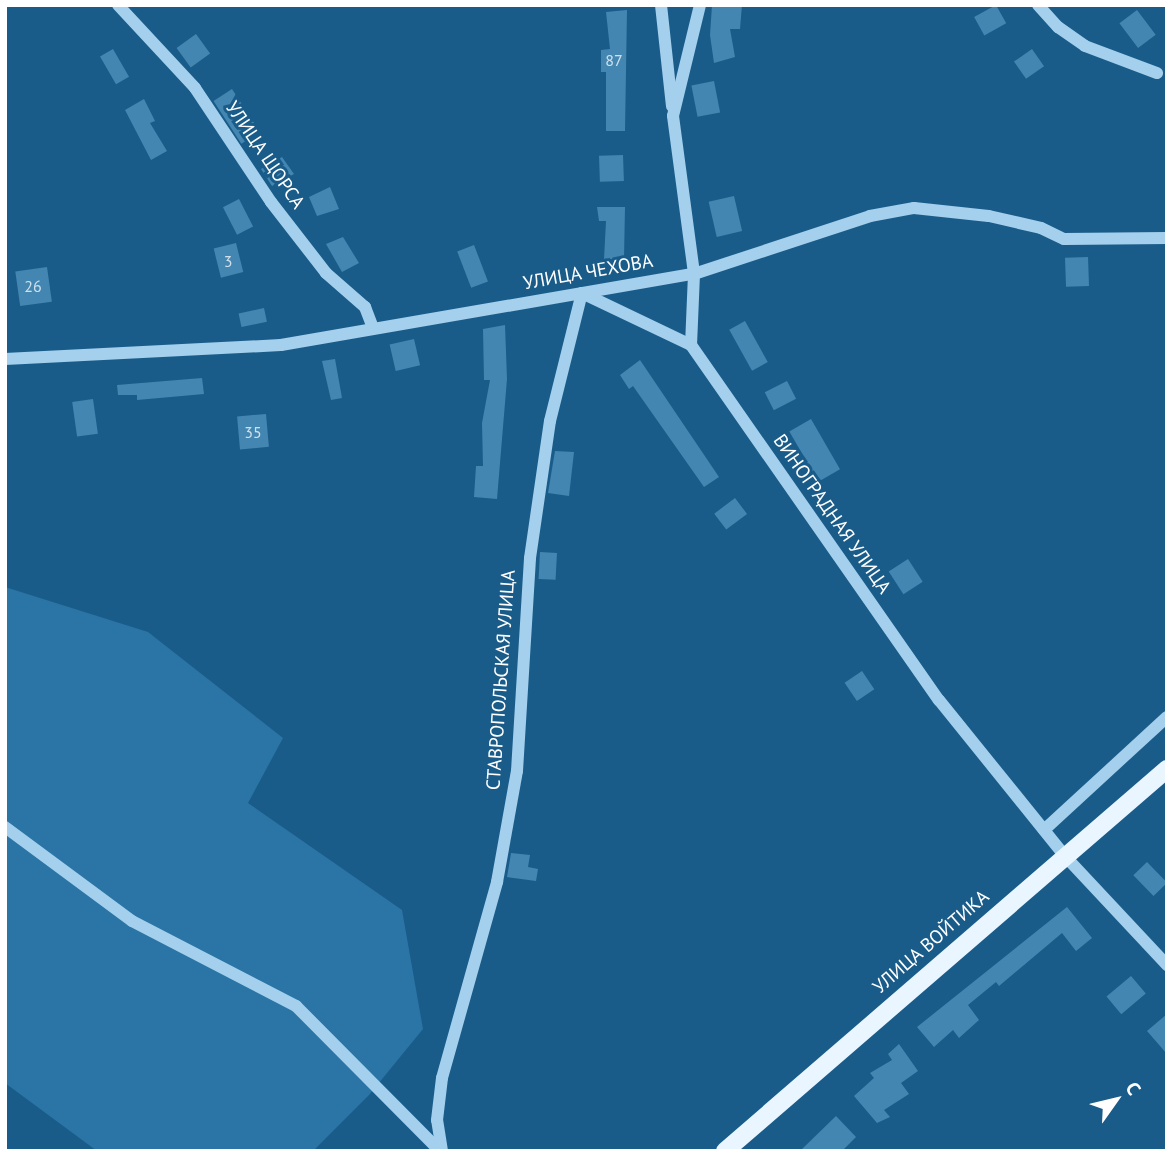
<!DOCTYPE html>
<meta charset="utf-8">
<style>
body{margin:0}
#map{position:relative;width:1172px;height:1156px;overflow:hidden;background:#1a5c89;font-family:"PT Sans",sans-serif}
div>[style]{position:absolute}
.green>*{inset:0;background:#2a75a5}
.building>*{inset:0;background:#4386b2;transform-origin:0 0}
.minor>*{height:12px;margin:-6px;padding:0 6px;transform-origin:6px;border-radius:6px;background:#a4d0ed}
.major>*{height:18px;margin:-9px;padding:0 9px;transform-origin:9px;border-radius:9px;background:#e9f5ff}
span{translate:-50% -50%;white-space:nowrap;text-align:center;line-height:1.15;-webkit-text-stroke:6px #1a5c89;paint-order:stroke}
.number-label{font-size:16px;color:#d0e1ec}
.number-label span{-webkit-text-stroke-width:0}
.street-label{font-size:19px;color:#fff}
.frame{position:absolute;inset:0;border:7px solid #fff;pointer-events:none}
.north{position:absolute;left:1081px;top:1065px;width:70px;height:70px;-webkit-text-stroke:5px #1a5c89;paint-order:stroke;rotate:56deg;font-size:19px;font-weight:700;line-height:28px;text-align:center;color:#fff}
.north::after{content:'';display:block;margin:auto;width:24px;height:32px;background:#fff;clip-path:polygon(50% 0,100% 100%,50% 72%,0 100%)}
</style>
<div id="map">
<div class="green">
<div style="clip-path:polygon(5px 587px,148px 632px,283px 738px,248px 803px,402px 910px,423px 1029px,369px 1095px,313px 1151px,97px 1151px,5px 1083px)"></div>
</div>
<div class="building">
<div style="clip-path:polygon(712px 5px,742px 5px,740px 29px,730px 29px,735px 57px,714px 63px,710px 35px)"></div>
<div style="left:996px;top:5px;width:21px;height:25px;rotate:61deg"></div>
<div style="clip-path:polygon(627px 10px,625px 131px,606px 131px,606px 72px,601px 72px,601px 50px,610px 49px,606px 12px)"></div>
<div style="left:1137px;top:10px;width:31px;height:22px;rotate:53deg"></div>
<div style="left:196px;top:34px;width:24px;height:24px;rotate:54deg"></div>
<div style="left:113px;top:49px;width:32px;height:15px;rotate:60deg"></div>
<div style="left:1032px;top:49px;width:21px;height:22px;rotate:55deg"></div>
<div style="left:714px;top:81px;width:32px;height:23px;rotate:79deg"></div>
<div style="left:232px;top:89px;width:51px;height:22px;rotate:57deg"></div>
<div style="clip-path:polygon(144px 99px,155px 121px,150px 123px,167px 151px,151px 160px,125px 110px)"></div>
<div style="left:623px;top:155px;width:26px;height:24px;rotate:88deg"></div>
<div style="clip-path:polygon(282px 157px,294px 174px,272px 186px,261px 169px)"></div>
<div style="clip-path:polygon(330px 187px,339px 209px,317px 216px,309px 197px)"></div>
<div style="left:734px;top:196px;width:36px;height:26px;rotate:77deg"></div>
<div style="left:239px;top:199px;width:31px;height:18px;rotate:63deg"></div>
<div style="clip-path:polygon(597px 207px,625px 207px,624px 259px,604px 259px,606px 221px,599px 221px)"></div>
<div style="clip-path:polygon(343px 237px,359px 263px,342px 272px,326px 244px)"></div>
<div style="left:236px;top:243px;width:30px;height:23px;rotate:76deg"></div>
<div style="left:474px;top:245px;width:39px;height:18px;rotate:69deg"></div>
<div style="left:1088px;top:257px;width:29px;height:23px;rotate:88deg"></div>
<div style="left:47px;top:267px;width:35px;height:32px;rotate:82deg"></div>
<div style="left:264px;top:308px;width:14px;height:26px;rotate:78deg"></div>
<div style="left:745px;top:321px;width:47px;height:18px;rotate:61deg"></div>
<div style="clip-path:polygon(505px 325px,507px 379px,497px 499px,474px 497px,476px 466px,483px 466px,482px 423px,490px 380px,484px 380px,483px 329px)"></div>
<div style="left:414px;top:339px;width:27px;height:25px;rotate:77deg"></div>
<div style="clip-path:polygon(335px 359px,342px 398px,331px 400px,322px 361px)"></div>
<div style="clip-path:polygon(640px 360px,719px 477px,704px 487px,633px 386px,629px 389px,620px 375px)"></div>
<div style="clip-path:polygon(202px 378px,204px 394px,137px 400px,137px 395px,118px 395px,117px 385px)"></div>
<div style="left:787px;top:381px;width:20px;height:25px;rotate:63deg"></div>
<div style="left:93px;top:399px;width:35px;height:21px;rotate:82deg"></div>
<div style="left:266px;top:414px;width:33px;height:29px;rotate:85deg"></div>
<div style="left:811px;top:419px;width:58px;height:25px;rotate:60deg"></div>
<div style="clip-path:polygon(555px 451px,574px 452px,569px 496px,548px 493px)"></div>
<div style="left:735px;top:498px;width:20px;height:26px;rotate:53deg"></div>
<div style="left:540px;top:552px;width:17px;height:27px;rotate:3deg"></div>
<div style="left:908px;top:559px;width:27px;height:23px;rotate:57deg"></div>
<div style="left:862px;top:671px;width:22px;height:21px;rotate:56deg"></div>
<div style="clip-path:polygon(511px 853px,530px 855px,528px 867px,538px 869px,536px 881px,507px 877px)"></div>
<div style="left:1147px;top:862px;width:29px;height:19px;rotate:46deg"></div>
<div style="clip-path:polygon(1067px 907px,1092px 938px,1076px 951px,1062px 933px,999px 986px,996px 982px,968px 1005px,979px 1020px,959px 1038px,953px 1030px,934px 1047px,917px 1027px)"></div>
<div style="left:1131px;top:976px;width:23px;height:32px;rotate:50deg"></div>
<div style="clip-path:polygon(1167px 1014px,1167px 1054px,1147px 1031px)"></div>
<div style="clip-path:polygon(899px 1044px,918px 1071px,901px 1083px,909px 1094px,884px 1110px,890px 1117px,877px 1123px,854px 1096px,874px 1078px,870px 1073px,892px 1060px,888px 1054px)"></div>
<div style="clip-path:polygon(836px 1116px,856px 1137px,842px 1151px,800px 1151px)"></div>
</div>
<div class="minor">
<div style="left:118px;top:5px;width:113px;rotate:47.1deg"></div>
<div style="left:195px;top:88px;width:137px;rotate:56.3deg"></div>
<div style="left:271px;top:202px;width:90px;rotate:52.2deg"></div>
<div style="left:326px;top:273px;width:52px;rotate:41.1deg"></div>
<div style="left:365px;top:307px;width:22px;rotate:69deg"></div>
<div style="left:661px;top:5px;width:102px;rotate:83.8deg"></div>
<div style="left:700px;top:5px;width:114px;rotate:103.7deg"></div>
<div style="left:673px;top:116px;width:159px;rotate:82.4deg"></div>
<div style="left:694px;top:274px;width:71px;rotate:92.4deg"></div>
<div style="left:691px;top:345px;width:433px;rotate:55.1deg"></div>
<div style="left:939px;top:700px;width:199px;rotate:51.1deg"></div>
<div style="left:1064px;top:855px;width:151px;rotate:46.9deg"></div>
<div style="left:1038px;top:5px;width:30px;rotate:48deg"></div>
<div style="left:1058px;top:27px;width:33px;rotate:35deg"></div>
<div style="left:1085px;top:46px;width:77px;rotate:20.6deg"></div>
<div style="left:5px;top:359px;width:276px;rotate:-2.9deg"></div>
<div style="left:281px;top:345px;width:419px;rotate:-9.8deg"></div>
<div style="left:694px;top:274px;width:185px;rotate:-18.2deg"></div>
<div style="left:870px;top:216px;width:45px;rotate:-10.3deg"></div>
<div style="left:914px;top:208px;width:75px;rotate:6.1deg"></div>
<div style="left:989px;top:216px;width:53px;rotate:13deg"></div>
<div style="left:1041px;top:228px;width:25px;rotate:26deg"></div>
<div style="left:1064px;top:239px;width:103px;rotate:-0.6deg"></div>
<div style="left:5px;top:827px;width:158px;rotate:36.5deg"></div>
<div style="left:132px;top:921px;width:185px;rotate:27.4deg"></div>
<div style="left:296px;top:1006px;width:204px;rotate:45.2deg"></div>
<div style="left:1044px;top:830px;width:167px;rotate:-42.6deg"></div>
<div style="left:442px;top:1151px;width:31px;rotate:-99deg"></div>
<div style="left:437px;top:1120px;width:42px;rotate:-83.2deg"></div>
<div style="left:442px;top:1078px;width:204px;rotate:-74.3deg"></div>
<div style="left:497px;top:882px;width:113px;rotate:-79.8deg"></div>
<div style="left:517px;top:771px;width:213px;rotate:-86.5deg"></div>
<div style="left:530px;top:558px;width:138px;rotate:-81.7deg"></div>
<div style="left:550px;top:421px;width:132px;rotate:-76deg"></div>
<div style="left:582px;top:293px;width:121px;rotate:25.5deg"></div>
</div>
<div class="major">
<div style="left:725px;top:1151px;width:584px;rotate:-40.84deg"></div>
</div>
<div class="number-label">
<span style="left:614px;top:60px">87</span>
<span style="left:228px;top:261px">3</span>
<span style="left:33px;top:286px">26</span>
<span style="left:253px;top:432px">35</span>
</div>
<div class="street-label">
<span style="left:265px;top:155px;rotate:56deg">УЛИЦА ЩОРСА</span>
<span style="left:588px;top:272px;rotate:-10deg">УЛИЦА ЧЕХОВА</span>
<span style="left:832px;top:514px;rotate:55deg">ВИНОГРАДНАЯ УЛИЦА</span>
<span style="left:501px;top:680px;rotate:-86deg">СТАВРОПОЛЬСКАЯ УЛИЦА</span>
<span style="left:931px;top:942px;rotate:-41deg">УЛИЦА ВОЙТИКА</span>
</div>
<div class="frame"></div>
<div class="north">С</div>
</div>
